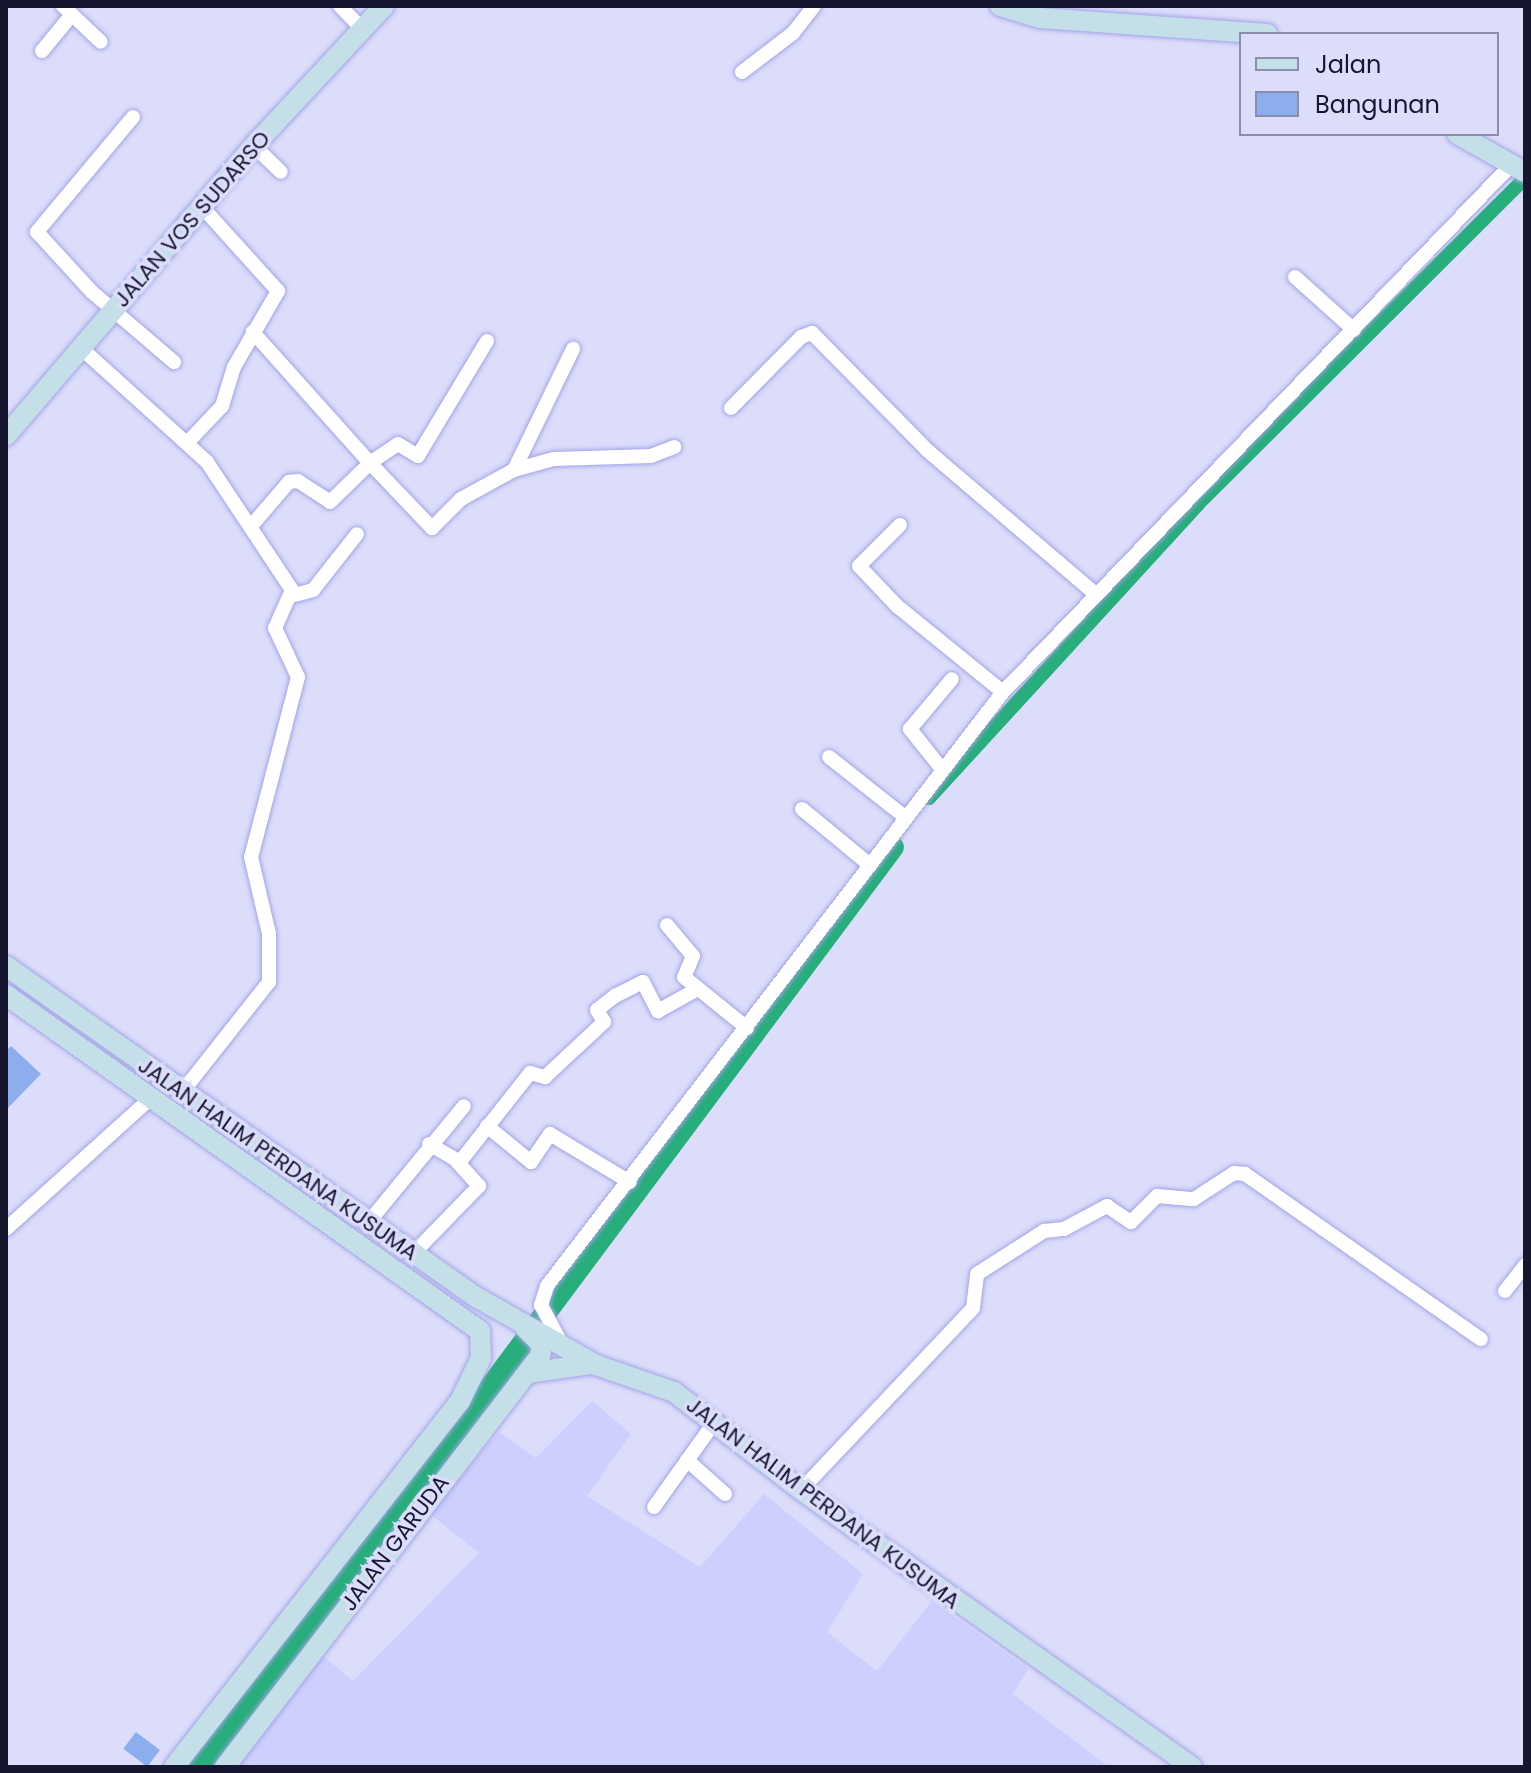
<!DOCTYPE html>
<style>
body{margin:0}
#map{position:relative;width:1531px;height:1773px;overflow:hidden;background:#dcddfa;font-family:Poppins,sans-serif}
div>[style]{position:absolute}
.built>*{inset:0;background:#cdcffe}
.canal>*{height:14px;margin:-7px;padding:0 7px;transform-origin:7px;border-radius:7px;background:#28ad7c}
.river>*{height:22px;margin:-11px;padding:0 11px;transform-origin:11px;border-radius:11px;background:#28ad7c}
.building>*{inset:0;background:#8caeee;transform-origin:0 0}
.roads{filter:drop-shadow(0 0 2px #a3a4e8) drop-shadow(0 0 2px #a3a4e8)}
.street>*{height:14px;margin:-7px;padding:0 7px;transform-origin:7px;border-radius:7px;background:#fff}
.secondary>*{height:20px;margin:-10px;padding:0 10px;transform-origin:10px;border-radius:10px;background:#c4dfe8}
span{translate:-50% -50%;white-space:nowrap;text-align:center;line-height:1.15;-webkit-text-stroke:7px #dcddfa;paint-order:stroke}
.street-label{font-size:22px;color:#17162f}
.frame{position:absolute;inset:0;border:8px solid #17162f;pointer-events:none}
.legend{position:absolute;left:1239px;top:32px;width:260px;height:104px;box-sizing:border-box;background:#dcddfa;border:2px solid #8d8da9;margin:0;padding:10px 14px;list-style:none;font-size:24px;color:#17162f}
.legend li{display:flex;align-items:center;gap:16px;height:40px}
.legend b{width:40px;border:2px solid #8d8da9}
</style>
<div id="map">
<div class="built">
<div style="clip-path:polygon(592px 1401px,631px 1434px,587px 1496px,700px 1567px,764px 1494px,863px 1574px,827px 1632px,877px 1671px,932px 1601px,1028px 1669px,1013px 1694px,1109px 1767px,237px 1767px,321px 1654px,353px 1681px,479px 1553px,429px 1513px,499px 1432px,536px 1458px)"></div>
</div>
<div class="canal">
<div style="left:929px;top:798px;width:398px;rotate:-47.5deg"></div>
<div style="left:1198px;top:504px;width:462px;rotate:-44.9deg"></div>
</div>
<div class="river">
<div style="left:198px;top:1767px;width:330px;rotate:-52deg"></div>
<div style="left:401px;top:1507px;width:823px;rotate:-53.3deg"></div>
</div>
<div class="building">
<div style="clip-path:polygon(11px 1046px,41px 1074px,6px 1110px,6px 1051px)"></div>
<div style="left:136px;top:1732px;width:30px;height:21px;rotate:37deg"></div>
</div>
<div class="roads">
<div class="street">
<div style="left:63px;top:6px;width:52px;rotate:43.5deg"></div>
<div style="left:340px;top:6px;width:32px;rotate:46deg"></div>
<div style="left:42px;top:51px;width:43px;rotate:-50.7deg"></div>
<div style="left:742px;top:72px;width:64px;rotate:-37.4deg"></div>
<div style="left:793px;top:33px;width:34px;rotate:-52deg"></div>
<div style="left:133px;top:117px;width:150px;rotate:129.9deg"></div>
<div style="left:37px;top:232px;width:81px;rotate:47.5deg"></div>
<div style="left:92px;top:292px;width:108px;rotate:40.5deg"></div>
<div style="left:254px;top:146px;width:37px;rotate:44deg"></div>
<div style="left:1295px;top:277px;width:79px;rotate:41.9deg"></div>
<div style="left:487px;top:341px;width:134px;rotate:121deg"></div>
<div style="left:418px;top:456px;width:23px;rotate:-149deg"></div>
<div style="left:398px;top:444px;width:34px;rotate:146deg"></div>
<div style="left:370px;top:463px;width:90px;rotate:46.4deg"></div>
<div style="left:432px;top:528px;width:41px;rotate:-45deg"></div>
<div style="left:461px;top:499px;width:60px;rotate:-28.7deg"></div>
<div style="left:514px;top:470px;width:41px;rotate:-15.4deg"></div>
<div style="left:554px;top:459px;width:97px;rotate:-1.8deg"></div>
<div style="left:651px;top:456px;width:25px;rotate:-21deg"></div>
<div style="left:81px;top:348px;width:170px;rotate:42.1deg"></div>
<div style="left:207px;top:462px;width:154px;rotate:56.4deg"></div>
<div style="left:292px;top:590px;width:42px;rotate:114.1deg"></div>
<div style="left:275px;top:628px;width:54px;rotate:64.9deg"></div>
<div style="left:298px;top:677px;width:186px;rotate:104.6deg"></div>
<div style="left:251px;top:857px;width:79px;rotate:76.8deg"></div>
<div style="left:269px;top:934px;width:48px;rotate:90deg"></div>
<div style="left:269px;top:982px;width:140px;rotate:128.3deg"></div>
<div style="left:731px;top:408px;width:100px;rotate:-45.4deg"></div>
<div style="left:801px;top:337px;width:12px;rotate:-20deg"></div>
<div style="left:812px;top:333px;width:165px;rotate:45.5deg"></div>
<div style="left:928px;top:451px;width:217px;rotate:40.5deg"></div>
<div style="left:188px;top:442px;width:50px;rotate:-46.6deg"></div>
<div style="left:222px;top:406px;width:41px;rotate:-72.9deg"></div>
<div style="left:234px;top:367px;width:88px;rotate:-59.9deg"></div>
<div style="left:278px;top:291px;width:113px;rotate:-132.1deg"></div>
<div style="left:514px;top:470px;width:135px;rotate:-64deg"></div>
<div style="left:252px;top:525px;width:57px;rotate:-49.3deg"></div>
<div style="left:289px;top:482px;width:9px;rotate:-6deg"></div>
<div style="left:298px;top:481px;width:38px;rotate:33deg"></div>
<div style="left:330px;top:502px;width:56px;rotate:-44.3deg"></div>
<div style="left:370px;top:463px;width:176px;rotate:-131.8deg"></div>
<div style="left:900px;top:525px;width:58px;rotate:135deg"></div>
<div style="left:859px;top:566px;width:55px;rotate:46.5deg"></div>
<div style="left:897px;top:606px;width:136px;rotate:39.1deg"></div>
<div style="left:291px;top:596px;width:23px;rotate:-15deg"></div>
<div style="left:313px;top:590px;width:71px;rotate:-51.8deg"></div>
<div style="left:829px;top:757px;width:97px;rotate:38.3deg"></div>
<div style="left:941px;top:768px;width:50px;rotate:-128.5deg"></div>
<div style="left:910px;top:729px;width:65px;rotate:-50deg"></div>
<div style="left:802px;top:809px;width:88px;rotate:39.5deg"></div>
<div style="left:667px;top:925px;width:40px;rotate:50deg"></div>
<div style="left:693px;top:956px;width:23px;rotate:113deg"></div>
<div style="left:684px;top:977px;width:81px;rotate:39deg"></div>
<div style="left:487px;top:1126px;width:57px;rotate:39.3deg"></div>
<div style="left:531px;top:1162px;width:34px;rotate:-56deg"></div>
<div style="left:550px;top:1134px;width:93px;rotate:31deg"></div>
<div style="left:459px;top:1163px;width:115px;rotate:-51.7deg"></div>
<div style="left:530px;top:1073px;width:16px;rotate:15deg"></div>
<div style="left:545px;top:1077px;width:81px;rotate:-43deg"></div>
<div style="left:604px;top:1022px;width:14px;rotate:-120deg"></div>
<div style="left:597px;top:1010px;width:23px;rotate:-38deg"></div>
<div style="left:615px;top:996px;width:31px;rotate:-27deg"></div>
<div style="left:643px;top:982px;width:33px;rotate:63deg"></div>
<div style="left:658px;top:1011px;width:43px;rotate:-28.9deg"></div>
<div style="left:368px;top:1223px;width:151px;rotate:-50.6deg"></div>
<div style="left:6px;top:1229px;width:197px;rotate:-42.1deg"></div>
<div style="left:413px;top:1254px;width:95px;rotate:-45.9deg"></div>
<div style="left:479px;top:1186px;width:36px;rotate:-132deg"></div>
<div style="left:455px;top:1159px;width:30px;rotate:-150deg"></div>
<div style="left:1505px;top:1291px;width:33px;rotate:-52deg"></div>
<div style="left:560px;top:1341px;width:41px;rotate:-117.8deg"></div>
<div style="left:541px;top:1305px;width:20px;rotate:-72deg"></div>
<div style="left:547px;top:1286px;width:749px;rotate:-52.49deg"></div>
<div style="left:1003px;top:692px;width:735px;rotate:-46.05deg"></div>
<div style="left:687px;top:1460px;width:51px;rotate:41.8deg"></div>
<div style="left:801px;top:1490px;width:250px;rotate:-46.6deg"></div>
<div style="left:973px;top:1308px;width:34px;rotate:-83deg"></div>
<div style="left:977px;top:1274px;width:80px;rotate:-32.7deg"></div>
<div style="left:1044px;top:1231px;width:20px;rotate:-6deg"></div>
<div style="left:1064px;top:1229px;width:49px;rotate:-28.1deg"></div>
<div style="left:1107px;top:1206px;width:29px;rotate:34deg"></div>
<div style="left:1131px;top:1222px;width:37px;rotate:-45deg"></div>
<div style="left:1157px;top:1196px;width:37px;rotate:5deg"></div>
<div style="left:1194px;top:1199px;width:48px;rotate:-33deg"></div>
<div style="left:1234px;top:1173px;width:11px;rotate:5deg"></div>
<div style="left:1245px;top:1174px;width:288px;rotate:35deg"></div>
<div style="left:654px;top:1507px;width:103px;rotate:-54.5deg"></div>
</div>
<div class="secondary">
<div style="left:1000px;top:6px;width:42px;rotate:16.7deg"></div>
<div style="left:1040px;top:18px;width:228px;rotate:4deg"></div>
<div style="left:1457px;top:134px;width:78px;rotate:29.2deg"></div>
<div style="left:6px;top:436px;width:391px;rotate:-49.5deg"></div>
<div style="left:260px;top:139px;width:182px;rotate:-47deg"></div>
<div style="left:6px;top:966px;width:575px;rotate:35.16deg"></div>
<div style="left:476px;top:1297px;width:138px;rotate:29.5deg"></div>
<div style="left:596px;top:1365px;width:83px;rotate:19.1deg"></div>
<div style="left:674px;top:1392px;width:160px;rotate:37.7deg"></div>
<div style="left:801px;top:1490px;width:479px;rotate:35.3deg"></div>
<div style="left:6px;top:995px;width:581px;rotate:35.33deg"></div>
<div style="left:480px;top:1331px;width:27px;rotate:88deg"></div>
<div style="left:481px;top:1358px;width:48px;rotate:116deg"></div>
<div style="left:460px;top:1401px;width:464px;rotate:128deg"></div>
<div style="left:527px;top:1373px;width:66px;rotate:-7.9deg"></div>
<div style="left:225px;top:1767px;width:518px;rotate:-52.53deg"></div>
<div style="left:540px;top:1356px;width:11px;rotate:-80deg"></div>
<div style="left:542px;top:1345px;width:23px;rotate:-135deg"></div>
</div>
</div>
<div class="street-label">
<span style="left:192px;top:219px;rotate:-49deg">JALAN VOS SUDARSO</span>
<span style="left:278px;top:1159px;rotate:35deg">JALAN HALIM PERDANA KUSUMA</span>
<span style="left:823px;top:1503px;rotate:37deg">JALAN HALIM PERDANA KUSUMA</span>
<span style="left:395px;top:1543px;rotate:-53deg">JALAN GARUDA</span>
</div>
<div class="frame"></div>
<ul class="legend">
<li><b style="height:10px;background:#c4dfe8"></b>Jalan</li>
<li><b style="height:22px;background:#8caeee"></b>Bangunan</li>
</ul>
</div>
